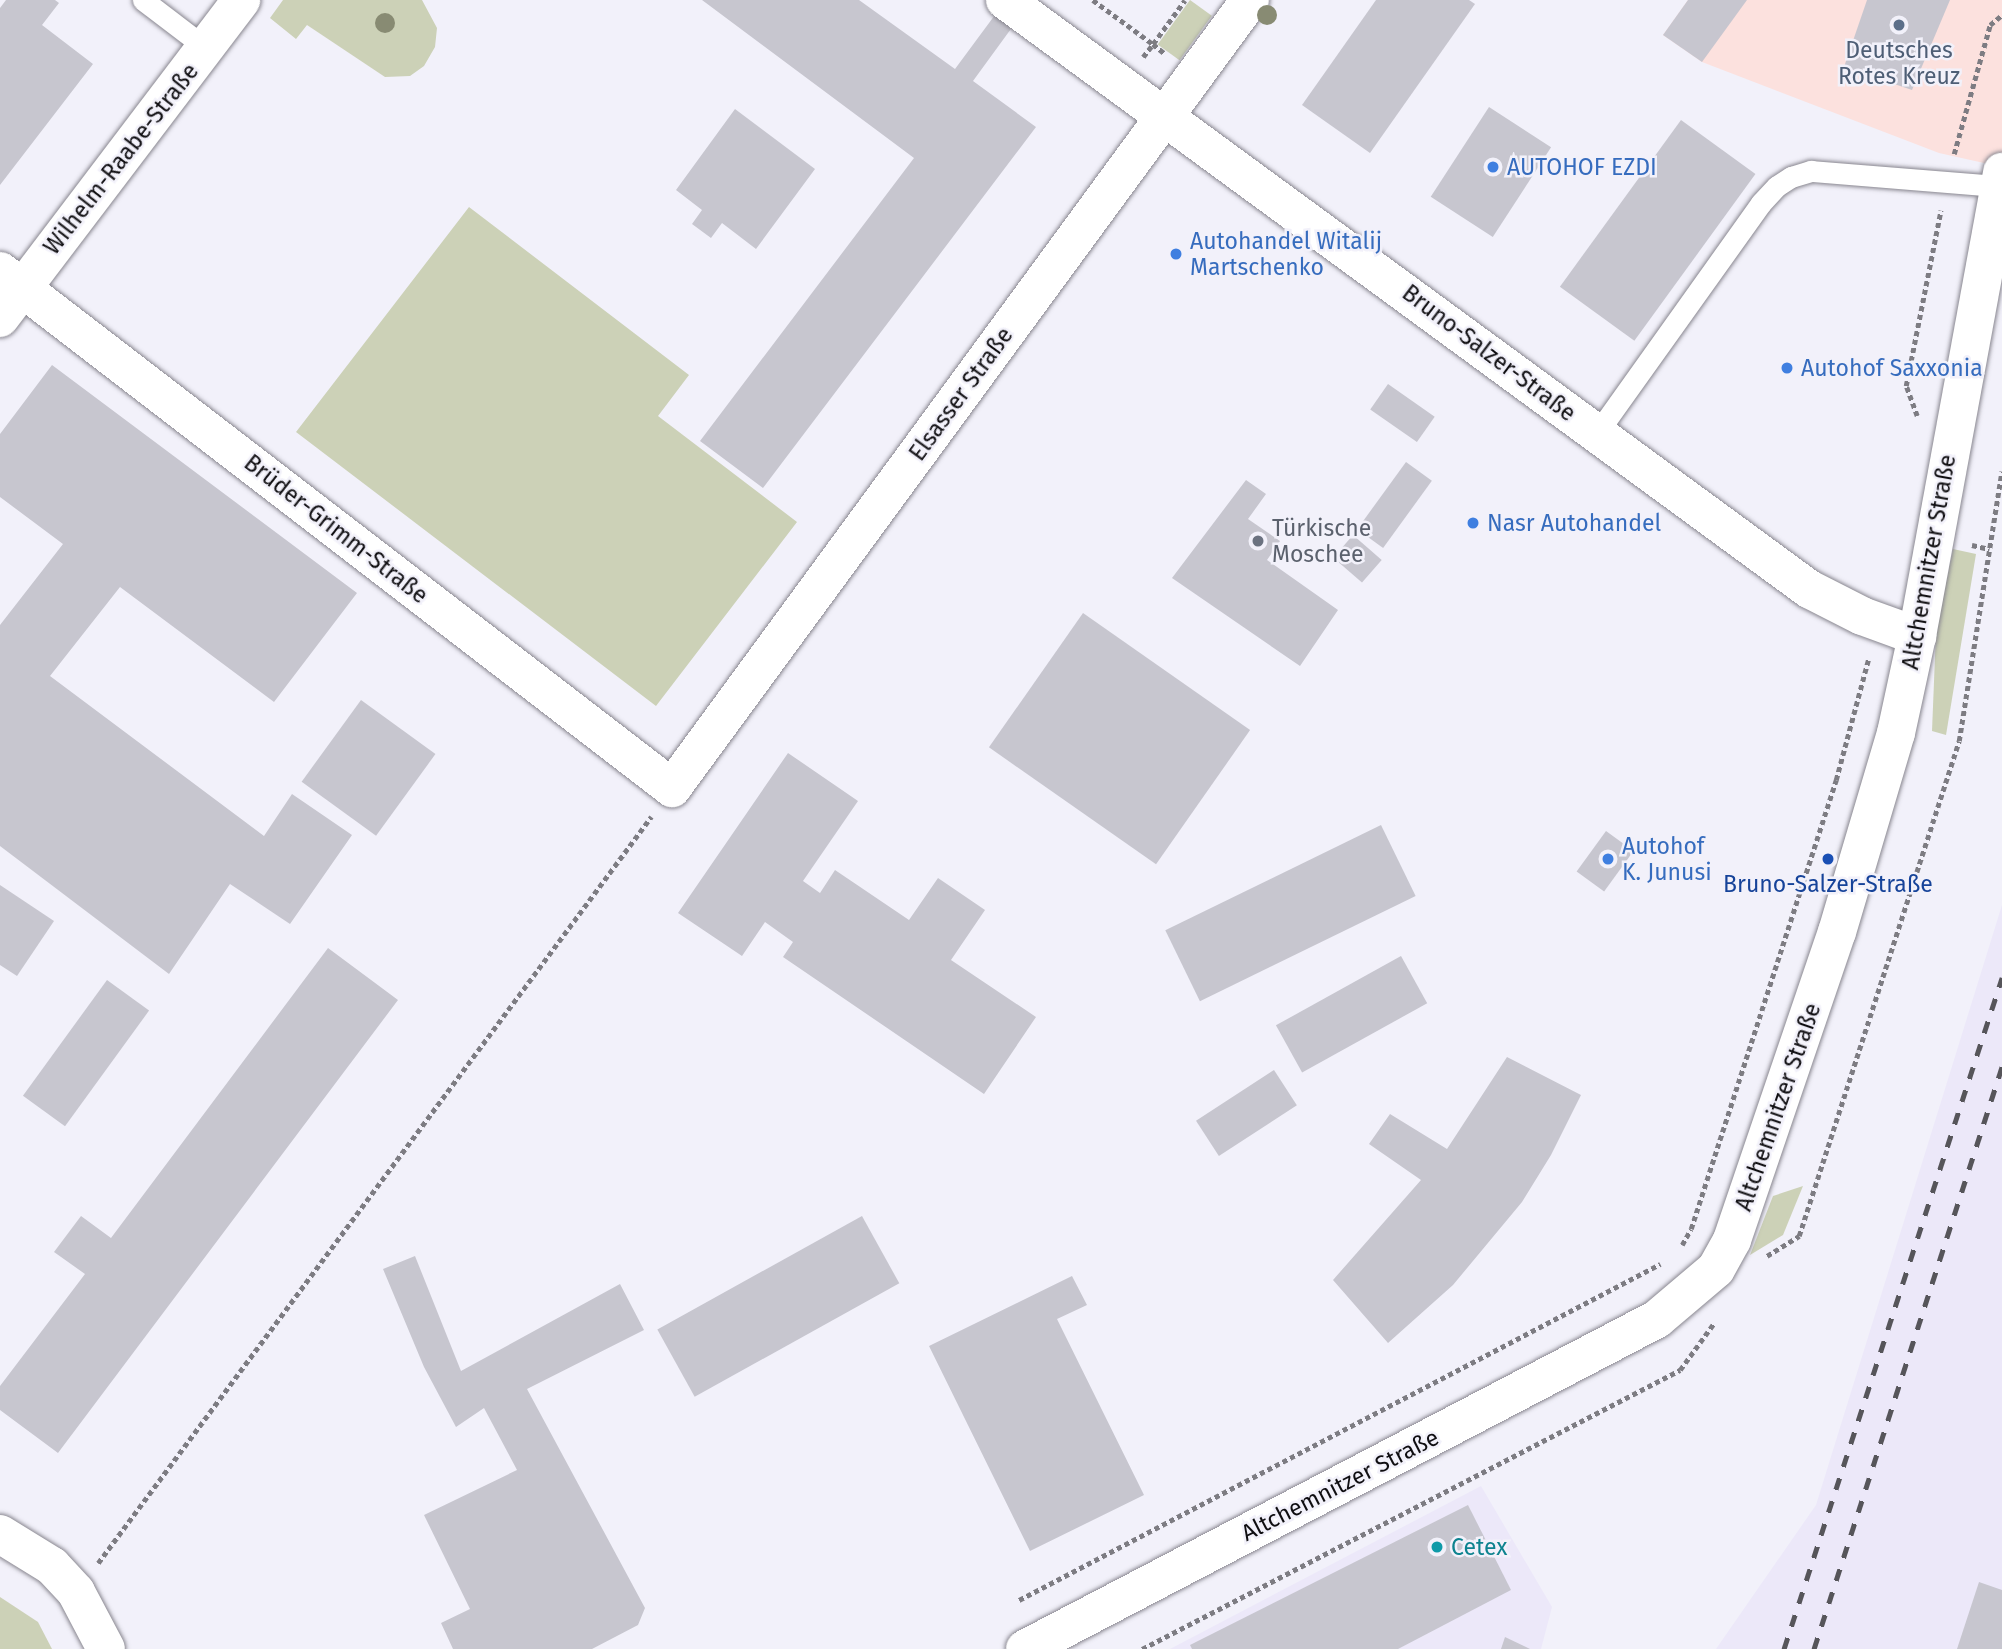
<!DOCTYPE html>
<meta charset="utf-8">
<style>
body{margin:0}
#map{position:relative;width:2002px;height:1649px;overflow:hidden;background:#f2f1fa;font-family:"Fira Sans",sans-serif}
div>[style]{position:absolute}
.commercial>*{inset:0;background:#fce1de}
.built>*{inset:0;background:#ece8f9}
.green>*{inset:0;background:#ccd1b7;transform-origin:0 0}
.building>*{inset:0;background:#c7c6cf;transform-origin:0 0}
.path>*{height:4.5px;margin-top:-2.25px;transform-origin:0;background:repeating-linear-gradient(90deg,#7d7c82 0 5px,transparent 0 8.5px)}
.roads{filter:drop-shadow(0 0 2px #88868f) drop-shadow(0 0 2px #88868f)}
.lane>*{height:21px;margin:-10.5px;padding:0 10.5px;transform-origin:10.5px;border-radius:10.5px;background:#fff}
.street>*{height:38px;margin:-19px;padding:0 19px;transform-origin:19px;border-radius:19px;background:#fff}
.secondary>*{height:38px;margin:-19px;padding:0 19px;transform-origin:19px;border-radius:19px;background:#fff}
.rail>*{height:5px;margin-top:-2.5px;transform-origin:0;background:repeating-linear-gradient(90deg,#56555a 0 12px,transparent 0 24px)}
.trees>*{width:20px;height:20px;margin:-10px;border-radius:50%;background:#888b73}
.dots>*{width:19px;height:19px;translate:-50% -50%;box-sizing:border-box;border:4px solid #f2f1fa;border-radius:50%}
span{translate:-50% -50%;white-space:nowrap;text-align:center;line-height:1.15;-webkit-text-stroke:5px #f2f1fa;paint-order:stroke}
.service-label{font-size:23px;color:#4e5e75}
.street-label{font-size:23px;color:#0f0e11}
.shop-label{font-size:23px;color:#366cbe}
.left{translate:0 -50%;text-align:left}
.worship-label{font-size:23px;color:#5b616d}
.transit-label{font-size:23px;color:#164399}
.culture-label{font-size:23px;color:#0d838f}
</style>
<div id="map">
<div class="commercial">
<div style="clip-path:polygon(1688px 0,2002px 0,2002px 167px,1939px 153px,1702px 62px,1663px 35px)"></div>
</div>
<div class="built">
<div style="clip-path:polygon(2002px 905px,2002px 1649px,1716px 1649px,1816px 1505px)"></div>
<div style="clip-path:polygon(1481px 1486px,1552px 1607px,1541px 1649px,1170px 1649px)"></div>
</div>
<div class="green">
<div style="clip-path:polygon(283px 0,422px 0,437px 28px,435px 47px,424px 66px,410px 76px,385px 77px,307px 25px,296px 39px,270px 18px)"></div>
<div style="left:1190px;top:0;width:27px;height:55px;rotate:36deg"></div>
<div style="clip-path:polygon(469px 207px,689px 375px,658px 416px,797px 522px,656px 706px,296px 432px)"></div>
<div style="clip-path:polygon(1953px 549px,1976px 554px,1946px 735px,1932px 731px,1936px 632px)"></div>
<div style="clip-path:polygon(1803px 1186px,1783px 1235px,1750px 1255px,1773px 1196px)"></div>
<div style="clip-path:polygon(0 1597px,38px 1622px,52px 1649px,0 1649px)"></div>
</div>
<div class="building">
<div style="clip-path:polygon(6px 0,55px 0,59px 3px,42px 25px,93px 64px,0 185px,0 8px)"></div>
<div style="clip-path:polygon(702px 0,859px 0,955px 69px,1006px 0,1032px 0,973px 81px,1036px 127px,763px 488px,700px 441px,914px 158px)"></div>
<div style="clip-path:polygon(1376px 0,1469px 0,1475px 4px,1370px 153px,1302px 105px)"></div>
<div style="clip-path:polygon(1688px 0,1747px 0,1702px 62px,1663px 35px)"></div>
<div style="clip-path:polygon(1867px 0,1950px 0,1912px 90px,1844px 67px)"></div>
<div style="left:1489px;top:107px;width:74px;height:107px;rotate:33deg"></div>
<div style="clip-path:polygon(735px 109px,815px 169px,756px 249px,722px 223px,711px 238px,692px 224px,702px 210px,676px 190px)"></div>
<div style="left:1681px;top:120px;width:92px;height:206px;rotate:36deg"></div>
<div style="clip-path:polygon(52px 365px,357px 593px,274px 702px,120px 587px,50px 676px,264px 836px,292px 794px,352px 835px,290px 924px,230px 884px,169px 974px,0 846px,0 625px,63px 544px,0 497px,0 434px)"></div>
<div style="left:1388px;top:384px;width:57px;height:31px;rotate:35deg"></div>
<div style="left:1406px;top:462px;width:32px;height:83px;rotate:36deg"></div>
<div style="clip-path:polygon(1246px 480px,1266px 494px,1248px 519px,1280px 541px,1267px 560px,1338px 610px,1300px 666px,1172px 578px)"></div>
<div style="left:1353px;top:535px;width:38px;height:30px;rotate:41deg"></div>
<div style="left:1083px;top:613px;width:204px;height:164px;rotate:35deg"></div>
<div style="left:361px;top:700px;width:92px;height:101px;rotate:36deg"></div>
<div style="clip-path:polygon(788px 753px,858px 801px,803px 881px,820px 893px,835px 870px,909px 920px,938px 878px,985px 910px,951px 960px,1036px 1017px,984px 1094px,783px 957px,793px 942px,765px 922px,742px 956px,678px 913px)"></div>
<div style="left:1381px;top:825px;width:79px;height:240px;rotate:64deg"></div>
<div style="left:1606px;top:831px;width:34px;height:50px;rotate:36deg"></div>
<div style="clip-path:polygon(0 885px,54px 921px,17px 976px,0 965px)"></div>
<div style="clip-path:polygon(328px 948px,398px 1000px,58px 1453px,0 1410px,0 1386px,85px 1274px,54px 1252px,81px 1216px,111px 1238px)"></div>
<div style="left:1401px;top:956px;width:54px;height:143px;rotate:61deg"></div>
<div style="left:107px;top:980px;width:52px;height:143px;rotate:36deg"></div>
<div style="clip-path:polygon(1507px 1057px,1581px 1095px,1551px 1155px,1522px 1202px,1453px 1285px,1388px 1343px,1333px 1280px,1421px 1180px,1369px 1144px,1390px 1114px,1447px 1149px)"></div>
<div style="left:1274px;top:1070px;width:42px;height:93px;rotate:57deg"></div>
<div style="left:862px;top:1216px;width:77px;height:234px;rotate:61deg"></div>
<div style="clip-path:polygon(415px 1256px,461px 1371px,620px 1284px,644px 1330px,527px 1389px,645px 1608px,638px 1625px,592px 1649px,453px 1649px,441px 1623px,470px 1609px,424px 1515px,517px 1470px,484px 1408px,456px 1427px,424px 1367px,383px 1269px)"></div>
<div style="clip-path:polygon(1072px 1276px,1087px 1305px,1057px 1319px,1144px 1495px,1030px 1551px,929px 1346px)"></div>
<div style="clip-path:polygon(1468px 1505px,1511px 1590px,1398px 1649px,1192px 1649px,1190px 1645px)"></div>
<div style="clip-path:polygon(1979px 1582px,2002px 1590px,2002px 1649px,1957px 1649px)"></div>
<div style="clip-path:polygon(1505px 1637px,1530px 1649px,1501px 1649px)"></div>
</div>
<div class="path">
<div style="left:1093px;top:0;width:74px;rotate:36.3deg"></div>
<div style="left:1153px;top:44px;width:54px;rotate:-54deg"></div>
<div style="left:1143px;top:57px;width:16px;rotate:-52deg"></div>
<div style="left:1153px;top:44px;width:14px;rotate:39deg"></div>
<div style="left:1954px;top:154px;width:134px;rotate:-74.4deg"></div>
<div style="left:1990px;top:25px;width:16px;rotate:-40deg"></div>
<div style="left:1917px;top:416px;width:32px;rotate:-110deg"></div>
<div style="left:1906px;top:386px;width:179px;rotate:-78.8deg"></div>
<div style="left:1972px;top:545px;width:18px;rotate:13deg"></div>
<div style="left:1682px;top:1245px;width:18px;rotate:-61deg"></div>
<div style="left:1691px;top:1229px;width:472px;rotate:-72.1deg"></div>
<div style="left:1836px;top:780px;width:127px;rotate:-75deg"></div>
<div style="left:1767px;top:1256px;width:38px;rotate:-32deg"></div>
<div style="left:1799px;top:1236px;width:520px;rotate:-72.09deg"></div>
<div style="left:1959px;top:741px;width:273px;rotate:-81deg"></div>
<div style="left:98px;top:1563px;width:929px;rotate:-53.45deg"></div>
<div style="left:1019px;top:1600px;width:724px;rotate:-27.66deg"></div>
<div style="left:1142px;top:1649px;width:606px;rotate:-27.41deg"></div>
<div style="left:1680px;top:1370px;width:58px;rotate:-54.1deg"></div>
</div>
<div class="roads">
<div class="lane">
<div style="left:143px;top:0;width:79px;rotate:37.3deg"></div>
<div style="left:1597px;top:433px;width:282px;rotate:-54.5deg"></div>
<div style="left:1761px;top:203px;width:23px;rotate:-47deg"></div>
<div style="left:1777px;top:186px;width:17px;rotate:-33deg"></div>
<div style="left:1791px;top:177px;width:21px;rotate:-17deg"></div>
<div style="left:1811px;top:171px;width:188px;rotate:4.6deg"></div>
</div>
<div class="street">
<div style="left:1005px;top:0;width:997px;rotate:36.23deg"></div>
<div style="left:1809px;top:589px;width:59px;rotate:27deg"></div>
<div style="left:1862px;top:616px;width:59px;rotate:20deg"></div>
<div style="left:0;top:271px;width:848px;rotate:37.57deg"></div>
<div style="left:672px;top:788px;width:977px;rotate:-53.74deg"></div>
<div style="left:0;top:318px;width:399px;rotate:-52.8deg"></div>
<div style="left:0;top:1534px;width:61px;rotate:31.6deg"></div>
<div style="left:52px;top:1566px;width:35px;rotate:47deg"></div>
<div style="left:76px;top:1592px;width:64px;rotate:62.2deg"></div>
</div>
<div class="secondary">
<div style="left:1025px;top:1649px;width:713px;rotate:-27.57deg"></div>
<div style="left:1657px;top:1319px;width:77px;rotate:-40.3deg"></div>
<div style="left:1716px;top:1269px;width:33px;rotate:-61deg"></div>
<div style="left:1732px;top:1240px;width:325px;rotate:-71.2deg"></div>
<div style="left:1837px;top:932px;width:208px;rotate:-73.5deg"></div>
<div style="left:1896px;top:733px;width:99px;rotate:-77.8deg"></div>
<div style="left:1917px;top:636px;width:472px;rotate:-79.6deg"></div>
</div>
</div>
<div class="rail">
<div style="left:1784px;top:1649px;width:706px;rotate:-72deg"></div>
<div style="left:1814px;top:1649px;width:612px;rotate:-72.1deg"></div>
</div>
<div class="trees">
<div style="left:1267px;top:15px"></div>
<div style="left:385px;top:23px"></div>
</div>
<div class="dots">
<div style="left:1899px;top:25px;background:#5c6f8a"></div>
<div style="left:1493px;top:167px;background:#3f7fe0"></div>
<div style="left:1176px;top:254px;background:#3f7fe0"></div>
<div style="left:1787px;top:368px;background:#3f7fe0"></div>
<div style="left:1473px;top:523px;background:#3f7fe0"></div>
<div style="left:1258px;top:541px;background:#6b7280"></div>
<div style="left:1608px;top:859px;background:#3f7fe0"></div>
<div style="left:1828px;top:859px;background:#1a4fb4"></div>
<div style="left:1437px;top:1547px;background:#0f9aa8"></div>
</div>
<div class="service-label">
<span style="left:1899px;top:63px">Deutsches<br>Rotes Kreuz</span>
</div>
<div class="street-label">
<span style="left:121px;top:159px;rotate:-52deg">Wilhelm-Raabe-Straße</span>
<span style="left:1489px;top:353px;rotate:37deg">Bruno-Salzer-Straße</span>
<span style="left:961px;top:394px;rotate:-54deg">Elsasser Straße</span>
<span style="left:336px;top:529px;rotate:38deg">Brüder-Grimm-Straße</span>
<span style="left:1929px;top:562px;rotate:-80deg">Altchemnitzer Straße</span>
<span style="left:1778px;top:1107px;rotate:-71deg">Altchemnitzer Straße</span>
<span style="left:1340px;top:1485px;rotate:-27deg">Altchemnitzer Straße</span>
</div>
<div class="shop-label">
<span class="left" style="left:1507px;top:167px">AUTOHOF EZDI</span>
<span class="left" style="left:1190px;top:254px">Autohandel Witalij<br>Martschenko</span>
<span class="left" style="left:1801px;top:368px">Autohof Saxxonia</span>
<span class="left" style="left:1487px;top:523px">Nasr Autohandel</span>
<span class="left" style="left:1622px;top:859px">Autohof<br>K. Junusi</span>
</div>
<div class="worship-label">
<span class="left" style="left:1272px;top:541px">Türkische<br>Moschee</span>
</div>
<div class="transit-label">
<span style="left:1828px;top:884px">Bruno-Salzer-Straße</span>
</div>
<div class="culture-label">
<span class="left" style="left:1451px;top:1547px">Cetex</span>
</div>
</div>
